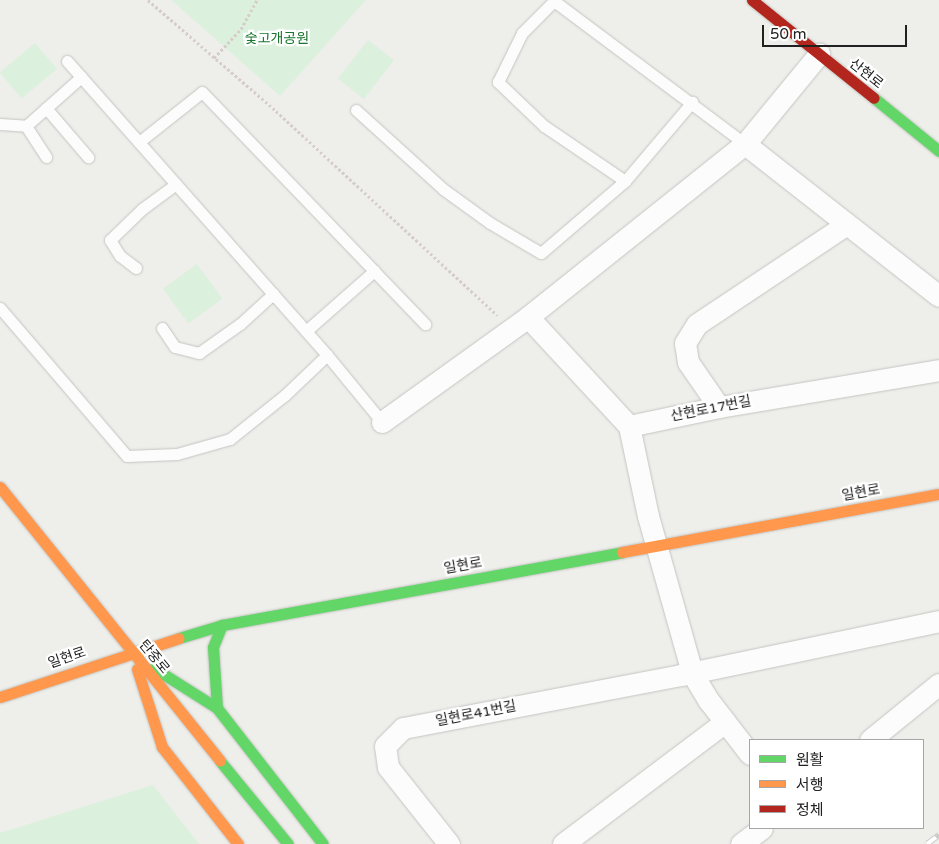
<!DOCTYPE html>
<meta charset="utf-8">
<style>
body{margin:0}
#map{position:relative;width:939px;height:844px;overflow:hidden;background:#eeeeea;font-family:"Varela Round","Noto Sans KR",sans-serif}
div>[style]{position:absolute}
.park>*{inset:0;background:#dbf1de;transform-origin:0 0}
.path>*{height:3px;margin-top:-1.5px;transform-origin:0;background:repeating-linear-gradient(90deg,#d6cdca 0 2.5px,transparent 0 5px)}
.roads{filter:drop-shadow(0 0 1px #c4c4c2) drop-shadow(0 0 1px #c4c4c2)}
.lane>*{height:11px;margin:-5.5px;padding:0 5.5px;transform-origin:5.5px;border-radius:5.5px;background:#fcfcfc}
.street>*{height:21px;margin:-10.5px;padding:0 10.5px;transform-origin:10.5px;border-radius:10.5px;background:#fcfcfc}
.fast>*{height:11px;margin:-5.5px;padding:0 5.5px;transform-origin:5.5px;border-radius:5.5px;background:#63d668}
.slow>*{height:11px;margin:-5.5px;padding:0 5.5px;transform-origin:5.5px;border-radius:5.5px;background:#ff974d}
.jam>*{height:11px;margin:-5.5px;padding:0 5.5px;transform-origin:5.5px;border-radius:5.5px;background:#b3261e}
.rail>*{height:5.5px;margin-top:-2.75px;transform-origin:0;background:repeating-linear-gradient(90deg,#fff 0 11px,#cbcbcb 0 22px);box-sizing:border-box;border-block:1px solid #cbcbcb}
span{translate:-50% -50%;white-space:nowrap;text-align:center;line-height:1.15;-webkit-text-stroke:4.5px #fff;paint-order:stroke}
.park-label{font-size:14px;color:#18762e}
.street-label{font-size:14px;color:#212121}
.legend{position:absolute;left:749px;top:739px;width:175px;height:90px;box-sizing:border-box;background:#fff;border:1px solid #a6a6a6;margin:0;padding:6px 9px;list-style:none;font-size:15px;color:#212121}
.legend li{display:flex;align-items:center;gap:10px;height:25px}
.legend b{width:25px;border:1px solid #a6a6a6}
.scale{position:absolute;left:762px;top:25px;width:145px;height:22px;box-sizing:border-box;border:2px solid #212121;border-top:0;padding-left:6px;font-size:15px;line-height:18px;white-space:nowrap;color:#212121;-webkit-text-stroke:4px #fff;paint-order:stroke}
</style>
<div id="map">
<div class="park">
<div style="clip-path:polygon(171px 0,366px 0,280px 96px)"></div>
<div style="left:368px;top:40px;width:33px;height:49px;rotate:38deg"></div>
<div style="left:35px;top:43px;width:34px;height:46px;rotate:50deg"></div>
<div style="left:197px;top:264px;width:43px;height:42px;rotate:54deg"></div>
<div style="clip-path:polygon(153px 785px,199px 844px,0 844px,0 833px)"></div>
</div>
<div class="path">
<div style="left:148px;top:0;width:169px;rotate:40.9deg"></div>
<div style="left:276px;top:111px;width:301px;rotate:42.7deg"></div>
<div style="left:214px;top:58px;width:40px;rotate:-47deg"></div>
<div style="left:241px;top:29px;width:33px;rotate:-61deg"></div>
</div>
<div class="roads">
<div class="lane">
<div style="left:67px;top:61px;width:392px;rotate:48.5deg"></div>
<div style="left:327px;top:355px;width:87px;rotate:50.6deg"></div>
<div style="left:46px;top:108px;width:65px;rotate:49.4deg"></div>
<div style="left:356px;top:110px;width:118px;rotate:42.2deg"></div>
<div style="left:443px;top:189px;width:58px;rotate:35.9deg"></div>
<div style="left:490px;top:223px;width:59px;rotate:30.5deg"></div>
<div style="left:541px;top:253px;width:111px;rotate:-40.6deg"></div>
<div style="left:625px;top:181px;width:98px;rotate:-145.8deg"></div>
<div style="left:544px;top:126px;width:64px;rotate:-136.3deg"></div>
<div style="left:498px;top:82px;width:55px;rotate:-63.9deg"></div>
<div style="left:522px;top:33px;width:45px;rotate:-45deg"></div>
<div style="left:554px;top:1px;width:239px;rotate:36.8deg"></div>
<div style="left:0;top:124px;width:26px;rotate:4deg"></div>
<div style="left:26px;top:126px;width:74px;rotate:-41.7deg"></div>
<div style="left:26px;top:126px;width:37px;rotate:57deg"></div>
<div style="left:139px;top:142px;width:80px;rotate:-38.4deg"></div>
<div style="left:202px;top:92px;width:248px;rotate:46.1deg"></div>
<div style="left:625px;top:181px;width:104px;rotate:-49.7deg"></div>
<div style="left:136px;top:268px;width:20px;rotate:-143deg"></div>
<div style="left:120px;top:256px;width:19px;rotate:-122deg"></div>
<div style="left:110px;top:240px;width:45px;rotate:-44.1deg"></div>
<div style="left:142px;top:209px;width:42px;rotate:-36.3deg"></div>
<div style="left:0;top:308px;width:195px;rotate:49.4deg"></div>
<div style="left:127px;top:456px;width:50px;rotate:-2.3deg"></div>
<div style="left:177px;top:454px;width:55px;rotate:-15.8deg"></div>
<div style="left:230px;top:439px;width:70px;rotate:-38.7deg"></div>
<div style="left:285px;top:395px;width:58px;rotate:-43.6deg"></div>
<div style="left:162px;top:328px;width:23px;rotate:56deg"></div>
<div style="left:175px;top:347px;width:25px;rotate:14deg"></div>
<div style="left:199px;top:353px;width:50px;rotate:-35.3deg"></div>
<div style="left:240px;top:324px;width:45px;rotate:-42.3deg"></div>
<div style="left:306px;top:331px;width:91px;rotate:-41.4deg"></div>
<div style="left:374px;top:271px;width:74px;rotate:46.1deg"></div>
</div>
<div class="street">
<div style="left:745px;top:144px;width:246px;rotate:38.1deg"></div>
<div style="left:528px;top:317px;width:149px;rotate:47.2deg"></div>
<div style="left:629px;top:426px;width:92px;rotate:78.1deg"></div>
<div style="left:648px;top:516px;width:163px;rotate:74.3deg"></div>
<div style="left:692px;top:673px;width:33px;rotate:59deg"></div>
<div style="left:709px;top:701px;width:67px;rotate:52.3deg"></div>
<div style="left:719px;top:407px;width:55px;rotate:-124.6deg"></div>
<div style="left:688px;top:362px;width:19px;rotate:-99deg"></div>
<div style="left:685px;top:343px;width:22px;rotate:-58deg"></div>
<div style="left:697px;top:324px;width:180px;rotate:-33.7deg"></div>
<div style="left:382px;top:422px;width:180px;rotate:-35.7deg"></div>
<div style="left:528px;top:317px;width:278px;rotate:-38.6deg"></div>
<div style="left:745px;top:144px;width:117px;rotate:-50.6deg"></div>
<div style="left:629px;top:426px;width:92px;rotate:-11.9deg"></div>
<div style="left:719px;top:407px;width:223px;rotate:-9.5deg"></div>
<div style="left:870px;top:740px;width:89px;rotate:-39.1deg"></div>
<div style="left:449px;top:844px;width:98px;rotate:-128.4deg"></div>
<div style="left:388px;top:767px;width:21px;rotate:-98deg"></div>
<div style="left:385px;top:746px;width:25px;rotate:-45deg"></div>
<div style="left:403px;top:728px;width:283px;rotate:-10.8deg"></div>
<div style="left:681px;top:675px;width:264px;rotate:-11.8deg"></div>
<div style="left:563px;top:844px;width:203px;rotate:-37deg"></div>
<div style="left:741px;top:844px;width:26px;rotate:-37deg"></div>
</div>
<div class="fast">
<div style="left:874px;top:98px;width:84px;rotate:39.2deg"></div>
<div style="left:179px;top:638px;width:45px;rotate:-16.8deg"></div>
<div style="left:222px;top:625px;width:407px;rotate:-10.3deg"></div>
<div style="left:154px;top:668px;width:75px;rotate:32.4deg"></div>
<div style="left:217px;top:708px;width:172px;rotate:52.1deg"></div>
<div style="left:217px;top:708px;width:61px;rotate:-93.8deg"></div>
<div style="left:213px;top:647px;width:24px;rotate:-68deg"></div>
<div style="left:220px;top:761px;width:107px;rotate:50.7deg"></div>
</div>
<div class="slow">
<div style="left:0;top:487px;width:351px;rotate:51.2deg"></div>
<div style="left:622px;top:552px;width:322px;rotate:-10.4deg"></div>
<div style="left:137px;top:669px;width:82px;rotate:72.2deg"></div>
<div style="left:162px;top:747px;width:123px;rotate:51.9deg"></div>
<div style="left:0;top:697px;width:188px;rotate:-18.2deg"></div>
</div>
<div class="jam">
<div style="left:752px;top:0;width:156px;rotate:38.8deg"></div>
</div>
</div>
<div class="rail">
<div style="left:927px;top:844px;width:15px;rotate:-37deg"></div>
</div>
<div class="park-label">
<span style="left:277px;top:39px">숯고개공원</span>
</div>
<div class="street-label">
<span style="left:866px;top:74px;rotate:39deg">산현로</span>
<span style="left:711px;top:409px;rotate:-11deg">산현로17번길</span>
<span style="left:861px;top:493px;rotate:-10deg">일현로</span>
<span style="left:463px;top:566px;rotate:-10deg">일현로</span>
<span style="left:154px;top:657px;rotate:50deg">탄중로</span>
<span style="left:67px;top:658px;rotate:-19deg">일현로</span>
<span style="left:476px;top:714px;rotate:-11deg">일현로41번길</span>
</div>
<ul class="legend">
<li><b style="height:6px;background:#63d668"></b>원활</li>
<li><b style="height:6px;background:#ff974d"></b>서행</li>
<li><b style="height:6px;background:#b3261e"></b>정체</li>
</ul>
<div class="scale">50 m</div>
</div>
